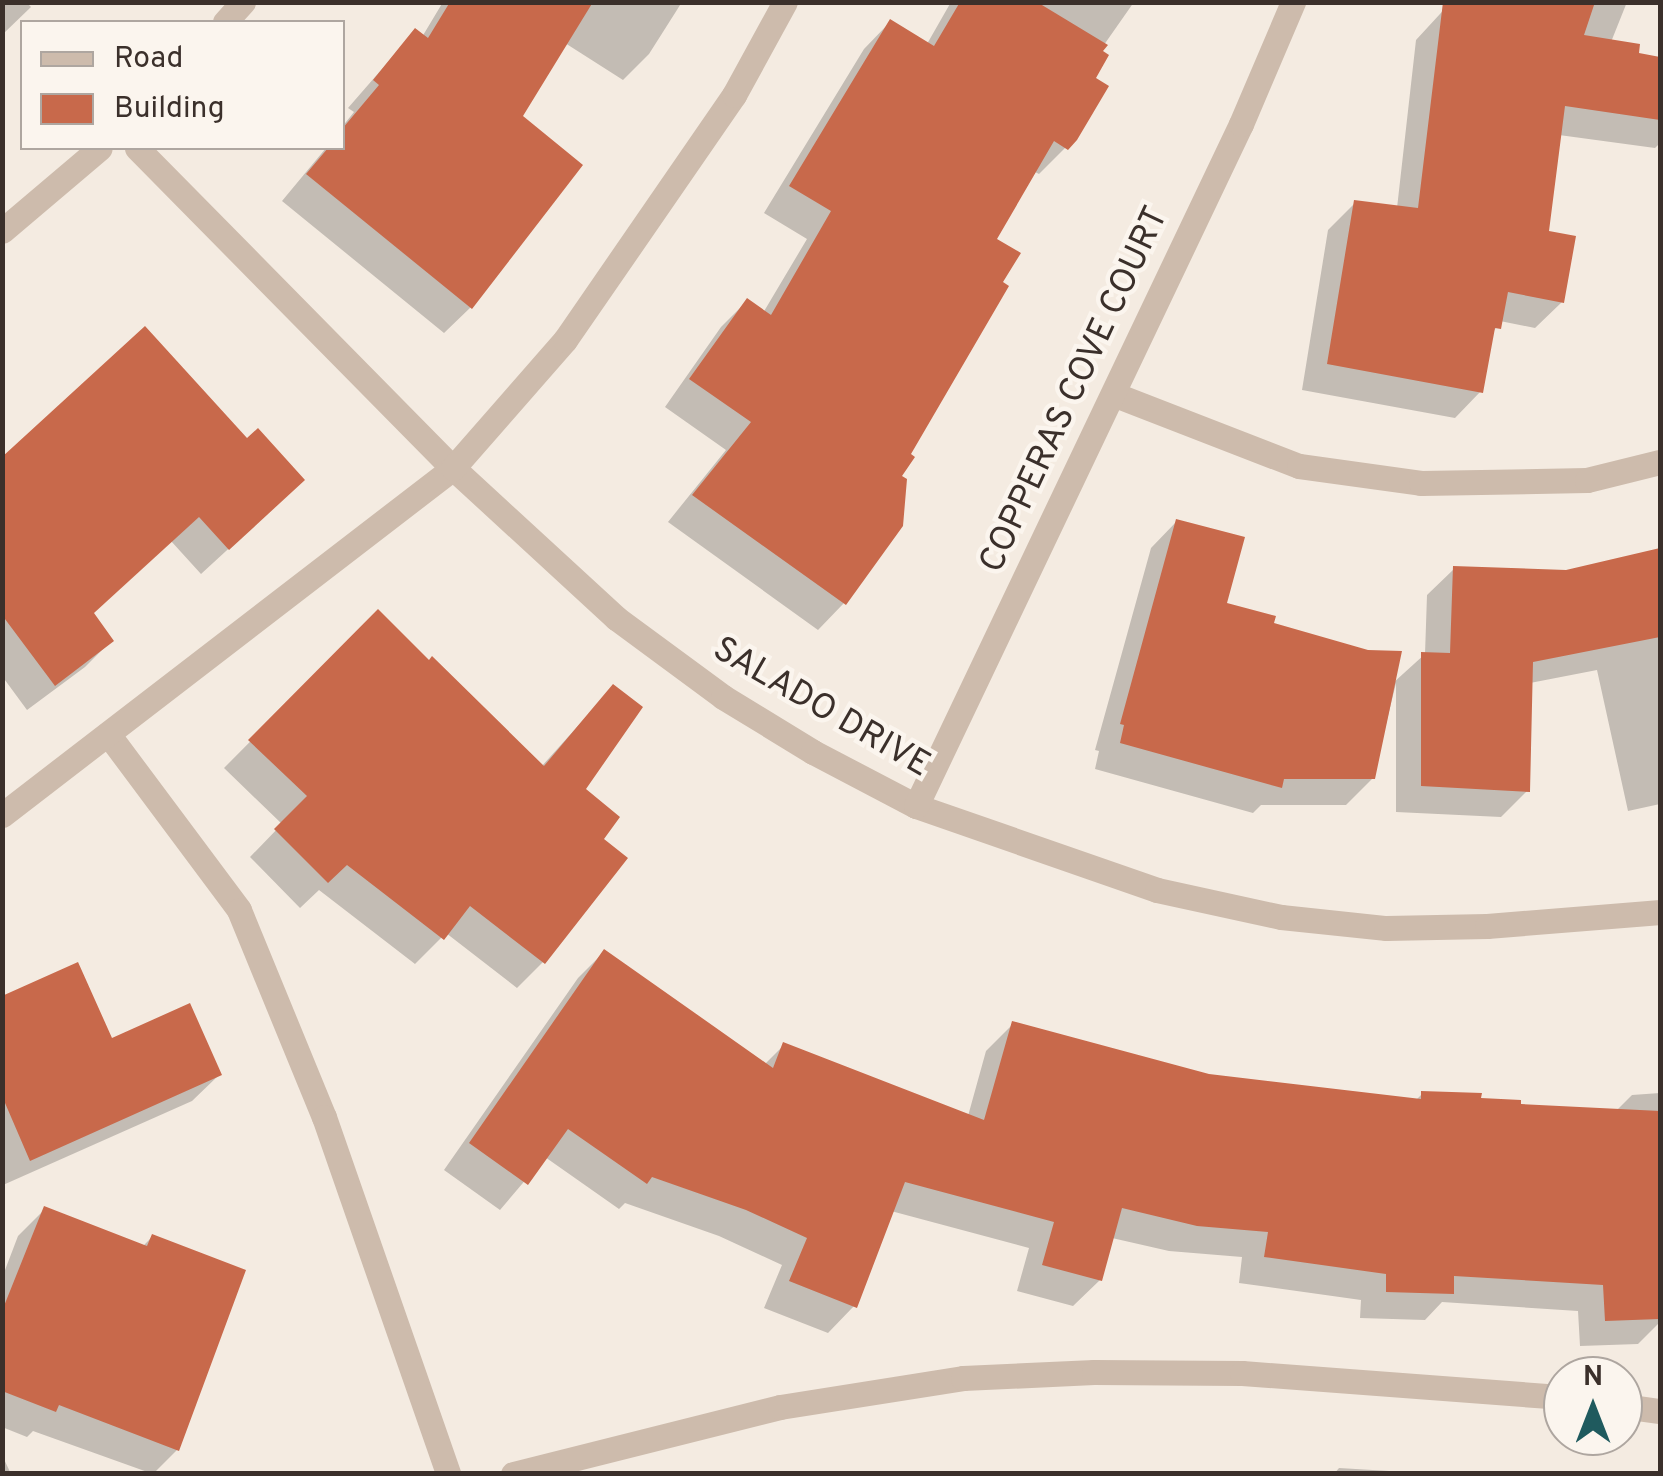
<!DOCTYPE html>
<style>
body{margin:0}
#map{position:relative;width:1663px;height:1476px;overflow:hidden;background:#f4ebe1;font-family:Overpass,sans-serif}
div>[style]{position:absolute}
.shadow>*{inset:0;background:#0003}
.building>*{inset:0;background:#c8694b}
.minor>*{height:25px;margin:-12.5px;padding:0 12.5px;transform-origin:12.5px;border-radius:12.5px;background:#cdbbac}
span{translate:-50% -50%;white-space:nowrap;text-align:center;line-height:1.15;-webkit-text-stroke:9px #fbf5ee;paint-order:stroke}
.street-label{font-size:35px;color:#3b302b}
.frame{position:absolute;inset:0;border:5px solid #3b302b;pointer-events:none}
.legend{position:absolute;left:20px;top:20px;width:325px;height:130px;box-sizing:border-box;background:#fbf5ee;border:2px solid #aea6a0;margin:0;padding:12px 18px;list-style:none;font-size:30px;color:#3b302b}
.legend li{display:flex;align-items:center;gap:20px;height:50px}
.legend b{width:50px;border:2px solid #aea6a0}
.north{position:absolute;left:1543px;top:1356px;width:100px;height:100px;box-sizing:border-box;background:#fbf5ee;border:2px solid #aea6a0;border-radius:50%;rotate:0deg;font-size:28px;font-weight:700;line-height:40px;text-align:center;color:#3b302b}
.north::after{content:'';display:block;margin:auto;width:35px;height:45px;background:#1f5a5e;clip-path:polygon(50% 0,100% 100%,50% 72%,0 100%)}
</style>
<div id="map">
<div class="shadow">
<div style="clip-path:polygon(2px 2px,26px 2px,31px 7px,2px 35px)"></div>
<div style="clip-path:polygon(443px 2px,682px 2px,649px 54px,623px 80px,565px 43px,519px 116px,471px 307px,444px 333px,282px 201px,326px 148px,342px 148px,342px 127px,354px 112px,348px 108px,415px 31px,422px 37px)"></div>
<div style="clip-path:polygon(951px 2px,1134px 2px,1099px 52px,1075px 138px,1039px 174px,1033px 171px,993px 240px,1000px 283px,907px 454px,844px 603px,818px 630px,668px 522px,726px 450px,665px 407px,721px 327px,747px 301px,763px 313px,807px 239px,764px 213px,864px 49px,890px 22px,927px 44px)"></div>
<div style="clip-path:polygon(1451px 2px,1627px 2px,1611px 42px,1636px 56px,1660px 59px,1660px 143px,1655px 148px,1559px 135px,1546px 233px,1562px 302px,1535px 328px,1500px 321px,1492px 334px,1481px 391px,1455px 418px,1302px 390px,1328px 230px,1355px 203px,1397px 208px,1416px 40px)"></div>
<div style="clip-path:polygon(2px 460px,275px 506px,201px 574px,171px 541px,92px 614px,111px 641px,85px 667px,27px 710px,2px 676px)"></div>
<div style="clip-path:polygon(1177px 521px,1224px 604px,1393px 683px,1425px 654px,1427px 595px,1454px 569px,1566px 572px,1660px 551px,1660px 804px,1628px 811px,1597px 670px,1530px 683px,1527px 791px,1501px 817px,1396px 812px,1396px 683px,1373px 778px,1346px 805px,1261px 805px,1253px 813px,1095px 769px,1099px 751px,1095px 750px,1151px 548px)"></div>
<div style="clip-path:polygon(378px 613px,541px 767px,613px 687px,582px 790px,600px 840px,543px 962px,517px 988px,446px 933px,415px 964px,319px 890px,300px 908px,250px 857px,282px 824px,224px 768px)"></div>
<div style="clip-path:polygon(604px 952px,764px 1065px,784px 1045px,968px 1116px,986px 1051px,1013px 1024px,1209px 1076px,1415px 1101px,1422px 1094px,1519px 1107px,1615px 1112px,1632px 1095px,1660px 1093px,1660px 1322px,1638px 1344px,1580px 1346px,1578px 1311px,1442px 1302px,1425px 1320px,1360px 1318px,1361px 1300px,1239px 1283px,1242px 1257px,1169px 1251px,1112px 1238px,1100px 1280px,1073px 1306px,1017px 1291px,1029px 1248px,891px 1211px,854px 1306px,828px 1333px,764px 1308px,782px 1265px,719px 1236px,625px 1203px,619px 1209px,545px 1157px,500px 1210px,444px 1170px,578px 978px)"></div>
<div style="clip-path:polygon(2px 999px,110px 1041px,219px 1075px,192px 1101px,3px 1185px)"></div>
<div style="clip-path:polygon(45px 1209px,142px 1247px,152px 1237px,177px 1450px,153px 1474px,33px 1431px,27px 1437px,2px 1427px,2px 1278px,18px 1236px)"></div>
<div style="clip-path:polygon(2px 1455px,11px 1474px,2px 1474px)"></div>
<div style="clip-path:polygon(1339px 1468px,1423px 1473px,1425px 1474px,1334px 1474px)"></div>
</div>
<div class="building">
<div style="clip-path:polygon(450px 2px,593px 2px,523px 116px,583px 165px,472px 309px,306px 174px,328px 148px,342px 148px,342px 129px,379px 85px,373px 80px,415px 28px,428px 38px)"></div>
<div style="clip-path:polygon(960px 2px,1037px 2px,1108px 45px,1103px 51px,1109px 55px,1096px 78px,1109px 86px,1077px 140px,1068px 150px,1054px 141px,997px 239px,1021px 253px,1003px 282px,1009px 286px,911px 454px,915px 457px,902px 476px,907px 479px,903px 526px,846px 605px,692px 495px,751px 422px,689px 379px,747px 298px,771px 315px,831px 211px,789px 186px,890px 19px,934px 46px)"></div>
<div style="clip-path:polygon(1443px 2px,1595px 2px,1584px 35px,1640px 44px,1639px 53px,1660px 57px,1660px 120px,1565px 106px,1549px 231px,1576px 236px,1564px 303px,1508px 292px,1501px 329px,1495px 328px,1483px 393px,1327px 364px,1354px 200px,1418px 208px)"></div>
<div style="clip-path:polygon(145px 326px,247px 438px,258px 428px,305px 480px,229px 550px,199px 517px,94px 613px,114px 641px,55px 686px,2px 615px,2px 457px)"></div>
<div style="clip-path:polygon(1176px 519px,1245px 537px,1227px 603px,1276px 616px,1274px 623px,1368px 650px,1402px 651px,1375px 779px,1284px 779px,1282px 788px,1120px 743px,1124px 725px,1120px 724px)"></div>
<div style="clip-path:polygon(1660px 548px,1660px 637px,1533px 662px,1530px 792px,1421px 786px,1421px 652px,1450px 653px,1453px 566px,1566px 570px)"></div>
<div style="clip-path:polygon(378px 609px,429px 660px,432px 656px,544px 766px,613px 684px,643px 707px,586px 789px,620px 817px,604px 839px,628px 858px,545px 964px,470px 906px,444px 940px,347px 865px,328px 883px,274px 829px,307px 796px,248px 740px)"></div>
<div style="clip-path:polygon(604px 949px,773px 1068px,783px 1042px,984px 1120px,1012px 1021px,1209px 1074px,1421px 1099px,1421px 1091px,1482px 1093px,1481px 1098px,1521px 1100px,1521px 1104px,1660px 1111px,1660px 1319px,1605px 1321px,1603px 1285px,1454px 1276px,1454px 1294px,1386px 1292px,1386px 1274px,1264px 1257px,1268px 1232px,1197px 1226px,1122px 1208px,1102px 1281px,1042px 1265px,1054px 1222px,905px 1182px,857px 1308px,789px 1281px,807px 1238px,746px 1210px,652px 1177px,647px 1184px,568px 1129px,528px 1185px,469px 1143px)"></div>
<div style="clip-path:polygon(78px 962px,112px 1038px,190px 1003px,222px 1075px,30px 1161px,2px 1096px,2px 996px)"></div>
<div style="clip-path:polygon(44px 1206px,147px 1246px,152px 1234px,246px 1270px,179px 1451px,59px 1405px,56px 1412px,2px 1391px,2px 1311px)"></div>
</div>
<div class="minor">
<div style="left:225px;top:22px;width:27px;rotate:-48deg"></div>
<div style="left:137px;top:148px;width:450px;rotate:45.4deg"></div>
<div style="left:453px;top:468px;width:222px;rotate:42.6deg"></div>
<div style="left:616px;top:618px;width:133px;rotate:36.4deg"></div>
<div style="left:723px;top:697px;width:105px;rotate:31.4deg"></div>
<div style="left:813px;top:752px;width:116px;rotate:27.7deg"></div>
<div style="left:916px;top:806px;width:255px;rotate:19.2deg"></div>
<div style="left:1157px;top:890px;width:127px;rotate:12.3deg"></div>
<div style="left:1281px;top:917px;width:106px;rotate:6deg"></div>
<div style="left:1386px;top:928px;width:101px;rotate:-1.1deg"></div>
<div style="left:1487px;top:926px;width:174px;rotate:-4.6deg"></div>
<div style="left:2px;top:231px;width:128px;rotate:-40.3deg"></div>
<div style="left:1113px;top:394px;width:199px;rotate:21.2deg"></div>
<div style="left:1299px;top:466px;width:123px;rotate:7.9deg"></div>
<div style="left:1421px;top:483px;width:166px;rotate:-1deg"></div>
<div style="left:1587px;top:480px;width:75px;rotate:-13.9deg"></div>
<div style="left:108px;top:734px;width:219px;rotate:53.3deg"></div>
<div style="left:239px;top:910px;width:224px;rotate:67.7deg"></div>
<div style="left:324px;top:1117px;width:378px;rotate:70.8deg"></div>
<div style="left:916px;top:806px;width:755px;rotate:-64.52deg"></div>
<div style="left:1241px;top:124px;width:133px;rotate:-66.9deg"></div>
<div style="left:2px;top:815px;width:569px;rotate:-37.57deg"></div>
<div style="left:453px;top:468px;width:170px;rotate:-48.8deg"></div>
<div style="left:565px;top:340px;width:298px;rotate:-55.4deg"></div>
<div style="left:734px;top:95px;width:106px;rotate:-61.3deg"></div>
<div style="left:1623px;top:1406px;width:37px;rotate:8deg"></div>
<div style="left:513px;top:1474px;width:275px;rotate:-14.1deg"></div>
<div style="left:780px;top:1407px;width:185px;rotate:-9deg"></div>
<div style="left:963px;top:1378px;width:131px;rotate:-2.6deg"></div>
<div style="left:1094px;top:1372px;width:148px;rotate:0.4deg"></div>
<div style="left:1242px;top:1373px;width:322px;rotate:4.3deg"></div>
</div>
<div class="street-label">
<span style="left:1075px;top:390px;rotate:-65deg">COPPERAS COVE COURT</span>
<span style="left:821px;top:708px;rotate:30deg">SALADO DRIVE</span>
</div>
<div class="frame"></div>
<ul class="legend">
<li><b style="height:12px;background:#cdbbac"></b>Road</li>
<li><b style="height:28px;background:#c8694b"></b>Building</li>
</ul>
<div class="north">N</div>
</div>
